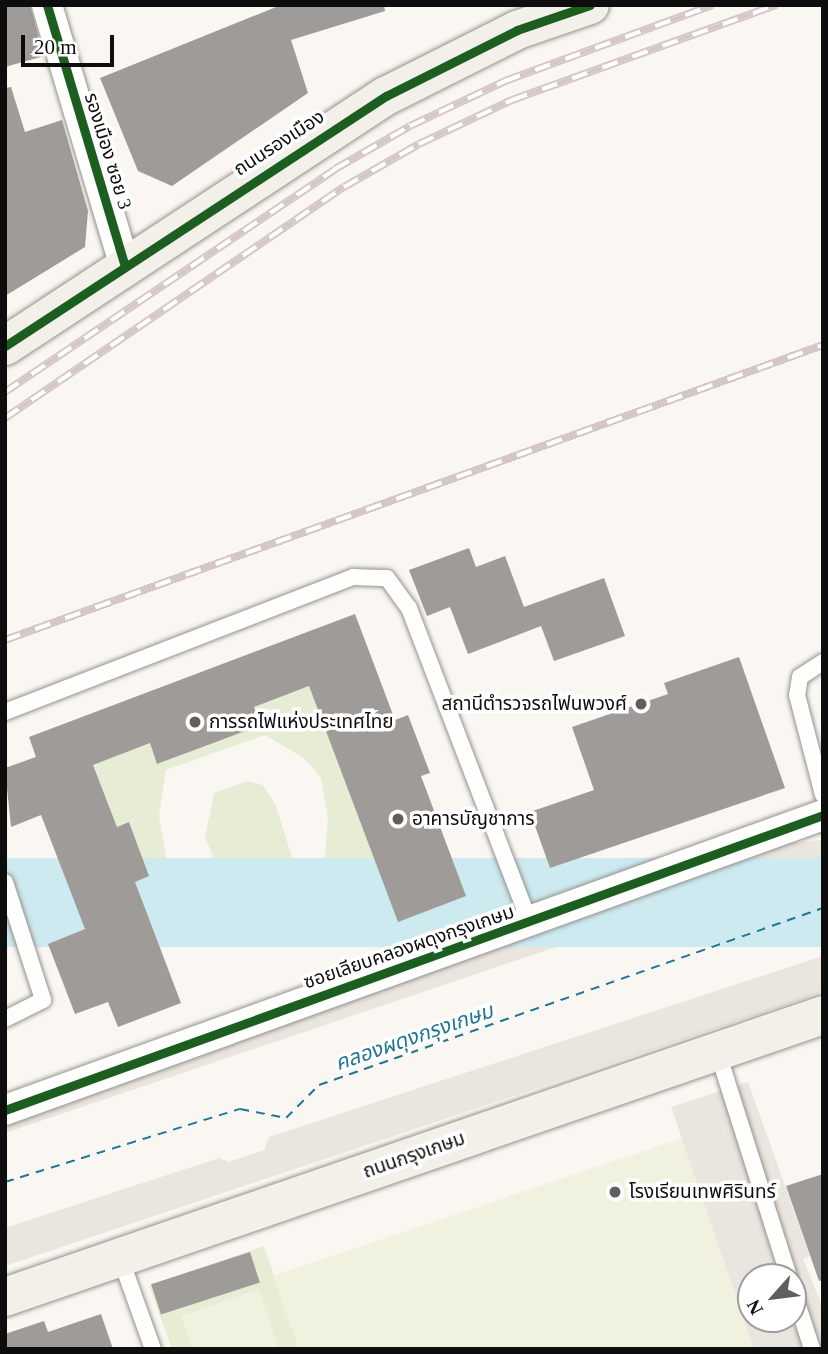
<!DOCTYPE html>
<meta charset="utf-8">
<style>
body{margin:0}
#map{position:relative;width:828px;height:1354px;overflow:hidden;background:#faf7f2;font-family:"Times New Roman","Noto Sans Thai",serif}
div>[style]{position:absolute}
.green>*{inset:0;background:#e7edd4}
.pitch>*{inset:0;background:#f0f1de}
.plaza>*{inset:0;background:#eae5de}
.water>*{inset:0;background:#cceaf0;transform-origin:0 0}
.ferry>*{height:2px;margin-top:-1px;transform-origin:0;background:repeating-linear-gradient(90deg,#237692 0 9px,transparent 0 16px)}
.building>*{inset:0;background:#9e9b98;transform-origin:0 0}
.roads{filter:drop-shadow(0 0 2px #949290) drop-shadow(0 0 2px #949290)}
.lane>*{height:16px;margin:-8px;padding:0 8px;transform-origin:8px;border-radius:8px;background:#fefefd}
.street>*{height:30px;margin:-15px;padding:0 15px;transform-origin:15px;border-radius:15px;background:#fefefd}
.secondary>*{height:38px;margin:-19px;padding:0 19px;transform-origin:19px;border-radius:19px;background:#f3f0ea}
.rail>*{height:8px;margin-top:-4px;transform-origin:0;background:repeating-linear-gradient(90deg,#fff 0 16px,#d5c7c9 0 32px);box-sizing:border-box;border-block:2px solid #d5c7c9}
.cycleway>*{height:9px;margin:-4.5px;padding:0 4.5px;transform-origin:4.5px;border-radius:4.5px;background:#1b5e20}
.dots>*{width:19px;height:19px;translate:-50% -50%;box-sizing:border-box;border:4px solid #fff;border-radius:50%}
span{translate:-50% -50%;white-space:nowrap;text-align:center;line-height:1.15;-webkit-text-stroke:7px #fff;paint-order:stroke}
.street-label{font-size:19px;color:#0d0d0d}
.poi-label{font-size:19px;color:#0d0d0d}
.right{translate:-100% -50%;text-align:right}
.left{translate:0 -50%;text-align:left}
.water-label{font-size:21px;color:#237692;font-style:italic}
.frame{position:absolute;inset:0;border:7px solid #0d0d0d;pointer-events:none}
.north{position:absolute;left:737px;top:1263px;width:70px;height:70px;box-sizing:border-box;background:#fff;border:2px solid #9e9e9e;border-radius:50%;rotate:242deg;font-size:19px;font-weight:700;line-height:28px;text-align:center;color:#0d0d0d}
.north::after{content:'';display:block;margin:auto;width:24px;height:32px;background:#605f5d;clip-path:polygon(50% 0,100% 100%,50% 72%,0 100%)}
.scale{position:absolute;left:21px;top:35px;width:93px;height:32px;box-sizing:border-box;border:4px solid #0d0d0d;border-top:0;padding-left:9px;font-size:21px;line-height:24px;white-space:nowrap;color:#0d0d0d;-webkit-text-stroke:5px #fff;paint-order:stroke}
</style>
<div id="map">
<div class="green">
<div style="clip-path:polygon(309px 686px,376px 862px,323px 880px,328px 819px,321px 778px,304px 758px,265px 735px,166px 770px,159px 816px,167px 863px,199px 921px,157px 939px,128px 884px,149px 876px,129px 823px,117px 827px,93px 765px,150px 743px,158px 764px,260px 725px,254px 707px)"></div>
<div style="clip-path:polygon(248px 781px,263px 785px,276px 806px,295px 867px,292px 894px,264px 913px,247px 908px,222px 878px,205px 837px,214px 793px)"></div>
<div style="clip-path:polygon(264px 1246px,299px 1349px,172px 1349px,149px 1286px)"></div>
</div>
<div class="pitch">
<div style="clip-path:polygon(683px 1138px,754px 1349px,299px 1349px,274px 1275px)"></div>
<div style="clip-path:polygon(258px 1289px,279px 1349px,193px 1349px,181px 1316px)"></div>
</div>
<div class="plaza">
<div style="clip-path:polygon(823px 840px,823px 857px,5px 1133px,5px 1117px,784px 844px)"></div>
<div style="clip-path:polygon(823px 956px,823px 991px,803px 999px,5px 1266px,5px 1228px,219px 1158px,229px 1162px,264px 1150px,269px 1137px)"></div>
<div style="clip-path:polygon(evenodd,748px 1082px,810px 1256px,803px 1259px,823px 1308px,823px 1349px,754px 1349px,671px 1107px,748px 1082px,751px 1277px,793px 1277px,793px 1319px,751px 1319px,751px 1277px)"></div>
</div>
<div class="water">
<div style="left:823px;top:858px;width:89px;height:863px;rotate:90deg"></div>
</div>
<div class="ferry">
<div style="left:5px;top:1182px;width:246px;rotate:-17.3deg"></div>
<div style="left:240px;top:1109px;width:47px;rotate:11.1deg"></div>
<div style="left:286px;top:1118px;width:47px;rotate:-45deg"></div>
<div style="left:319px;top:1085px;width:534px;rotate:-19.35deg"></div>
</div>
<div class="building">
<div style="clip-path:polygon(5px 5px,30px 5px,44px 56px,5px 67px)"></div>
<div style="clip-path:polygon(281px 5px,384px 5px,385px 11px,291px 40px,308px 93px,172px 186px,138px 171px,100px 78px)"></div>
<div style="clip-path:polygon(11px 87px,25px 132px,62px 120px,88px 211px,85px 247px,5px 296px,5px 88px)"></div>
<div style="clip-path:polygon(469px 548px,476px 567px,505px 556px,524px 607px,604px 578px,625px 636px,554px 661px,541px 626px,468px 654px,450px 607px,427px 616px,409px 570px)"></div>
<div style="clip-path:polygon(355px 614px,395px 720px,408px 715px,430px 773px,421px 776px,466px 896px,398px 922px,309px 686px,254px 707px,261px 725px,157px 764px,150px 743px,93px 765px,117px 827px,129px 822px,149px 876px,135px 882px,181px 1003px,118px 1027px,108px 1002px,75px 1014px,48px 944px,85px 929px,41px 815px,11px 827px,5px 768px,36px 757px,29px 737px)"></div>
<div style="clip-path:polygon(739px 657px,785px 788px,550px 868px,530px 812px,594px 790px,572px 727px,668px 694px,664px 683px)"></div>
<div style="clip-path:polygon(823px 1174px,823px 1280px,819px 1281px,786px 1186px)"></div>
<div style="left:250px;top:1252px;width:32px;height:104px;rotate:72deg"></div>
<div style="clip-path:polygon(101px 1314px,113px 1349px,5px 1349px,5px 1334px,44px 1321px,48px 1332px)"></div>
</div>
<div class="roads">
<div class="lane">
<div style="left:823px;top:662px;width:27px;rotate:147deg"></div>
<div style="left:800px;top:677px;width:18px;rotate:99deg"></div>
<div style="left:797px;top:695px;width:103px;rotate:75.4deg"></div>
<div style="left:5px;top:712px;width:373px;rotate:-21.2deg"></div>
<div style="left:353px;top:577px;width:34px;rotate:2deg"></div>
<div style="left:387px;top:578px;width:37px;rotate:54deg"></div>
<div style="left:409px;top:608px;width:337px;rotate:69deg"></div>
<div style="left:5px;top:882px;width:124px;rotate:72.1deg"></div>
<div style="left:43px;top:1000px;width:42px;rotate:153.4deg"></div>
<div style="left:717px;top:1050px;width:238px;rotate:72.4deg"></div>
<div style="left:120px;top:1257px;width:98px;rotate:70.3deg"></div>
<div style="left:793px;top:1290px;width:62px;rotate:72.1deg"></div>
</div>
<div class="street">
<div style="left:47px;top:5px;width:272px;rotate:73.4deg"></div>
<div style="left:5px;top:1110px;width:870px;rotate:-19.83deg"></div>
</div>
<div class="secondary">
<div style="left:5px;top:346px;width:456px;rotate:-33.3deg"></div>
<div style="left:386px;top:96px;width:147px;rotate:-26.7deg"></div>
<div style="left:517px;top:30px;width:77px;rotate:-18.9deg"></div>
<div style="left:5px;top:1297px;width:865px;rotate:-19.02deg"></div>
</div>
</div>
<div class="rail">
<div style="left:5px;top:392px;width:398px;rotate:-34deg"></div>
<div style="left:335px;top:169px;width:86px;rotate:-29.8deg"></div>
<div style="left:410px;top:126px;width:105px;rotate:-25.3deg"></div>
<div style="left:505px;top:81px;width:221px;rotate:-20.1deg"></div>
<div style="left:5px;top:418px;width:410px;rotate:-34.3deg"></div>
<div style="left:344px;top:187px;width:86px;rotate:-29.8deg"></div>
<div style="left:419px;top:144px;width:103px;rotate:-25.3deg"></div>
<div style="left:512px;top:100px;width:281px;rotate:-19.8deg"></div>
<div style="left:5px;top:640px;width:870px;rotate:-19.83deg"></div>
</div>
<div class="cycleway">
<div style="left:47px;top:5px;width:272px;rotate:73.4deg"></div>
<div style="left:5px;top:346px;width:456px;rotate:-33.3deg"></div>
<div style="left:386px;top:96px;width:147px;rotate:-26.7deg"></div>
<div style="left:517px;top:30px;width:77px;rotate:-18.9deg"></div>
<div style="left:5px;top:1110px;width:870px;rotate:-19.83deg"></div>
</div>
<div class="dots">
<div style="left:641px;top:704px;background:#605f5d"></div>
<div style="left:195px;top:722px;background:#605f5d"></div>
<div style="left:398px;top:819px;background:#605f5d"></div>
<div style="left:615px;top:1192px;background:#605f5d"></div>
</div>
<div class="street-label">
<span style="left:279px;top:143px;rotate:-33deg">ถนนรองเมือง</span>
<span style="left:108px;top:151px;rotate:73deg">รองเมือง ซอย 3</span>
<span style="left:409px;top:947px;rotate:-19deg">ซอยเลียบคลองผดุงกรุงเกษม</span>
<span style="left:414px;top:1155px;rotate:-19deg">ถนนกรุงเกษม</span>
</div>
<div class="poi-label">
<span class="right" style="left:627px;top:704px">สถานีตำรวจรถไฟนพวงศ์</span>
<span class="left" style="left:209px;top:722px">การรถไฟแห่งประเทศไทย</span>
<span class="left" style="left:412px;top:819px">อาคารบัญชาการ</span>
<span class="left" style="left:629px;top:1192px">โรงเรียนเทพศิรินทร์</span>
</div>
<div class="water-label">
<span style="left:414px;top:1037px;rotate:-19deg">คลองผดุงกรุงเกษม</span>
</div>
<div class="frame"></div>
<div class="north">N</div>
<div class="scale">20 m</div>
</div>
